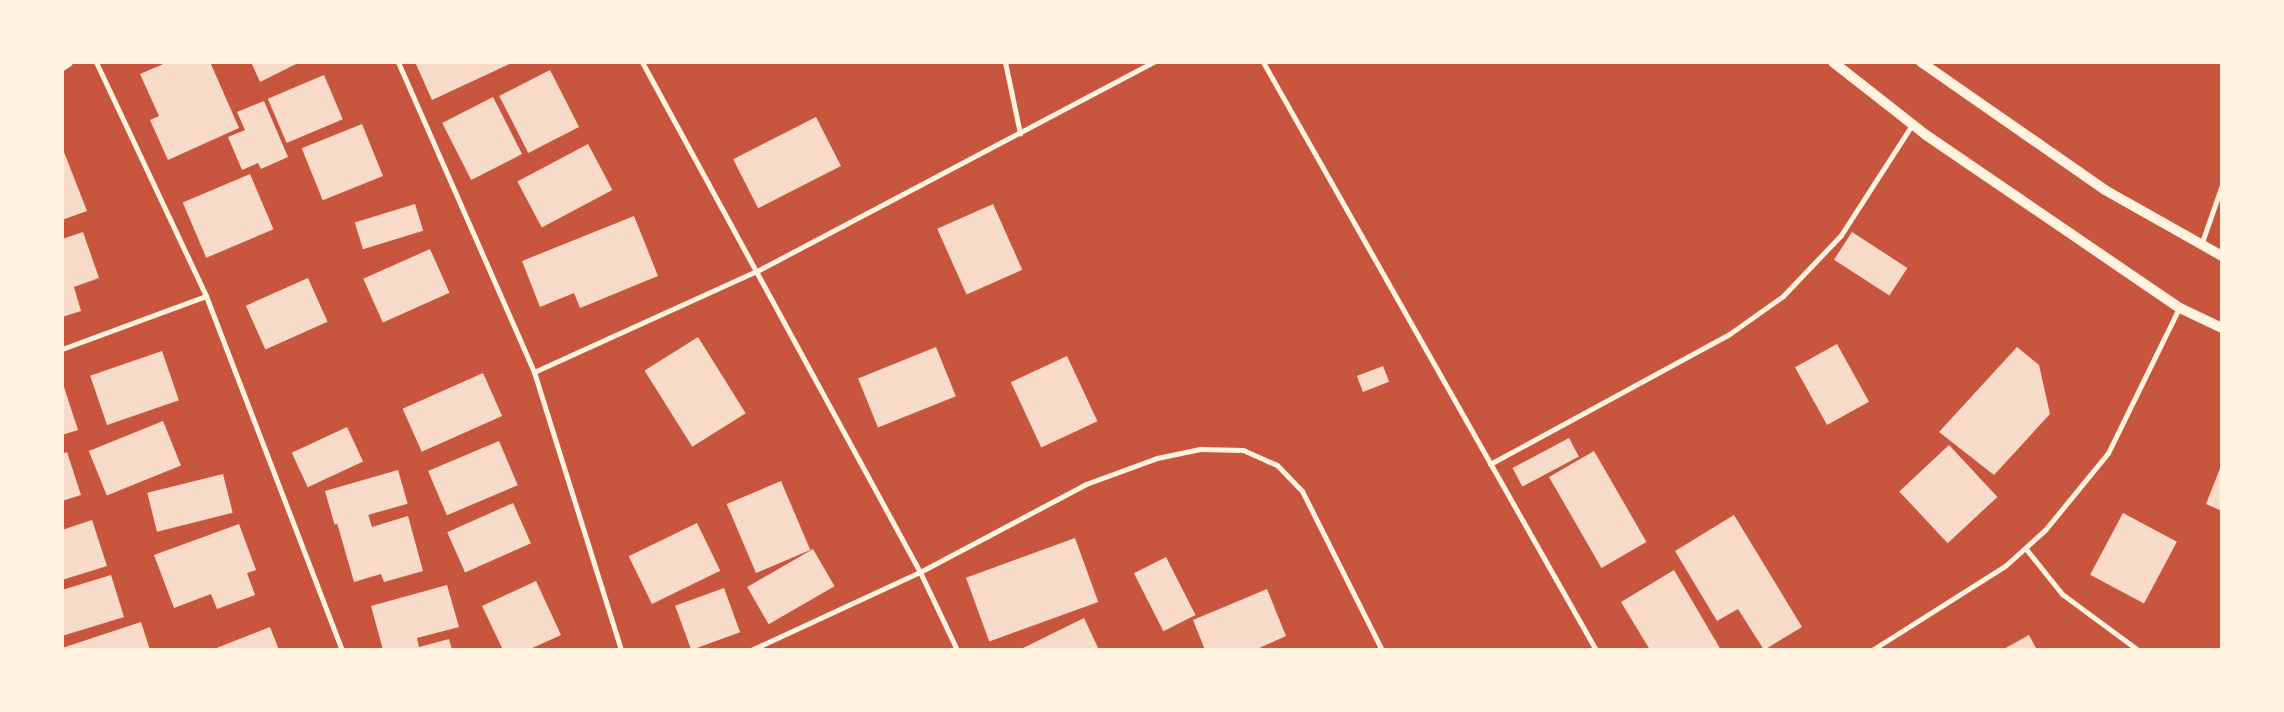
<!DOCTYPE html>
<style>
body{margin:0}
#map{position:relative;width:2284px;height:712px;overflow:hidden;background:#c8553d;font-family:"Zilla Slab",serif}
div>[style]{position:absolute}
.building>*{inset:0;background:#f7dbc8;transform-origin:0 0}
.minor>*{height:5px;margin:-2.5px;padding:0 2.5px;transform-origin:2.5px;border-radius:2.5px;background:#fff3e0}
.tertiary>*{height:9px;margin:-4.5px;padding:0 4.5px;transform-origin:4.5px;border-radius:4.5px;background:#fff3e0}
.secondary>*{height:10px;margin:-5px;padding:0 5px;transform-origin:5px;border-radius:5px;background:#fff3e0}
span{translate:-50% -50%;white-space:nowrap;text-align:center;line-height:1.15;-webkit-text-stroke:4px #fff3e0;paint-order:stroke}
.frame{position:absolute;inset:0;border:64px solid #fff3e0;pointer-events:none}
</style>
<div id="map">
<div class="building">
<div style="clip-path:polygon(168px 62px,210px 62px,239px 128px,168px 160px,150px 120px,159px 116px,140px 74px)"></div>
<div style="clip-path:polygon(251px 62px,300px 62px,260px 82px)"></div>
<div style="clip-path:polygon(415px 62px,514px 62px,432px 100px)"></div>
<div style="left:550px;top:70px;width:64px;height:57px;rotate:63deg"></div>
<div style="left:324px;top:75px;width:48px;height:61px;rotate:67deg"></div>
<div style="left:493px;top:97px;width:64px;height:57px;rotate:63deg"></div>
<div style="clip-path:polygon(264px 101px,288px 157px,261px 169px,258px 163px,242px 170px,228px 137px,245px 130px,237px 112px)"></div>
<div style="left:816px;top:117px;width:55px;height:93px;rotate:63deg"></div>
<div style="left:362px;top:124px;width:56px;height:65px;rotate:68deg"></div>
<div style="left:588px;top:144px;width:52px;height:80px;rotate:62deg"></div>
<div style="clip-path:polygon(62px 147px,87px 211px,62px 220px)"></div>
<div style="left:250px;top:174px;width:60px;height:73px;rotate:67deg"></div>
<div style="left:415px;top:204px;width:28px;height:63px;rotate:73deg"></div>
<div style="left:993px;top:204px;width:72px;height:61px;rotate:66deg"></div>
<div style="clip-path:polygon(634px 216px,658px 276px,580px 308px,574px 293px,540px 307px,522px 261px)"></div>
<div style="clip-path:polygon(83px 232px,99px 278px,74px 287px,81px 311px,62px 317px,62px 239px)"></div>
<div style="left:1852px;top:232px;width:66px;height:33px;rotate:33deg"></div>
<div style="left:430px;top:249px;width:48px;height:73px;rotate:66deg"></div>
<div style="left:308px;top:278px;width:48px;height:68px;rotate:66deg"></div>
<div style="left:698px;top:337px;width:90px;height:63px;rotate:58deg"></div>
<div style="left:1837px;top:344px;width:66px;height:48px;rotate:61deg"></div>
<div style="left:936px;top:347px;width:53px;height:84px;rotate:68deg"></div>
<div style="clip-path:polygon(2017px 347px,2039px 365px,2050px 414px,1994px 475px,1939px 432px)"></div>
<div style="left:162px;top:351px;width:52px;height:76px;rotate:71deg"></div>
<div style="left:1067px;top:356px;width:72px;height:62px;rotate:65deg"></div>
<div style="left:1383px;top:366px;width:17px;height:28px;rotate:69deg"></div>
<div style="left:483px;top:373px;width:47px;height:88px;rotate:66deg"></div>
<div style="clip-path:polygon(62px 381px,78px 430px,62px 435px)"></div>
<div style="left:163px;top:421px;width:48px;height:80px;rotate:68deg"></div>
<div style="left:347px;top:427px;width:38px;height:61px;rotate:65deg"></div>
<div style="left:1569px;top:438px;width:21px;height:64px;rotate:62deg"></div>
<div style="left:499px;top:441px;width:48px;height:77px;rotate:67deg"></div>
<div style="left:1949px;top:445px;width:71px;height:68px;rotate:47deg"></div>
<div style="left:1594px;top:451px;width:105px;height:52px;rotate:60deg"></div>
<div style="clip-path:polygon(67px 452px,81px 495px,62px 501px,62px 454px)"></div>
<div style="clip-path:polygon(2221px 466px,2222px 466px,2222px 511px,2206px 504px)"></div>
<div style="left:398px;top:470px;width:35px;height:76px;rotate:74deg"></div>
<div style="left:223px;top:474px;width:40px;height:78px;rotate:76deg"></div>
<div style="left:781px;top:481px;width:75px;height:59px;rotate:67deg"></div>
<div style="left:513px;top:503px;width:44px;height:72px;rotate:66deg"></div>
<div style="left:2123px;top:513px;width:61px;height:70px;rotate:28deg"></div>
<div style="clip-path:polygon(368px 514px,372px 527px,408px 516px,423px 571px,384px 582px,381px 574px,354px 582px,337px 523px)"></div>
<div style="clip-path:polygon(1734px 515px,1802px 627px,1764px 650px,1738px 609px,1717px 621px,1675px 551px)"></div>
<div style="clip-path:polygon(92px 520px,107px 566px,62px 580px,62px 530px)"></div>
<div style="left:697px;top:523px;width:53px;height:76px;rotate:64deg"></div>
<div style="clip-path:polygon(239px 524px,256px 570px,247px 573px,255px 595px,217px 609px,211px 594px,174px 608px,154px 555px)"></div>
<div style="left:1075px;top:538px;width:68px;height:116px;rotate:70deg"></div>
<div style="left:813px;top:549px;width:43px;height:76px;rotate:60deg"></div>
<div style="left:1166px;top:557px;width:65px;height:36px;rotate:63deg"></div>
<div style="clip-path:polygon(1674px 570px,1721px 650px,1650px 650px,1621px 602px)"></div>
<div style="clip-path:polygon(111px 575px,124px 617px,62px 636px,62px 590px)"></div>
<div style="clip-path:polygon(536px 581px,561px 635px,528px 650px,503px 650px,482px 606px)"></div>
<div style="clip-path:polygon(447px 585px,459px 627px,417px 638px,419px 647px,449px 639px,452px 650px,383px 650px,371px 606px)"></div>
<div style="left:724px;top:588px;width:47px;height:52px;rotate:70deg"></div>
<div style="clip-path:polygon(1267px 589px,1286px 636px,1255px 650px,1205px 650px,1193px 620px)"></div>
<div style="clip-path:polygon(1084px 618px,1099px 650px,1019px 650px)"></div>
<div style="clip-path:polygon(141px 622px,150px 650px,62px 650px,62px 648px)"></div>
<div style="clip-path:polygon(270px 627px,279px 650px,214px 650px,214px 649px)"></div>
<div style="clip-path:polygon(2029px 635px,2037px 650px,2002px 650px)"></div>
</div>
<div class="minor">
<div style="left:96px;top:62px;width:259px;rotate:64.8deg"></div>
<div style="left:206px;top:296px;width:379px;rotate:69deg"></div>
<div style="left:398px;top:62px;width:339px;rotate:66.3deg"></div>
<div style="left:534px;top:372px;width:291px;rotate:72.6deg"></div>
<div style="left:642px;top:62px;width:581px;rotate:61.41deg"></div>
<div style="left:920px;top:572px;width:86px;rotate:64.6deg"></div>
<div style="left:1005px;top:62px;width:73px;rotate:78.1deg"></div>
<div style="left:1263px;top:62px;width:676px;rotate:60.48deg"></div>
<div style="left:2201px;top:245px;width:64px;rotate:-70.7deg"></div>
<div style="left:62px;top:349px;width:153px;rotate:-20.2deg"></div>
<div style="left:534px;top:372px;width:245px;rotate:-24.4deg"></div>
<div style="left:757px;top:271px;width:448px;rotate:-27.8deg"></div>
<div style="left:1490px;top:464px;width:271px;rotate:-28.5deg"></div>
<div style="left:1728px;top:335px;width:67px;rotate:-35.3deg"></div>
<div style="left:1783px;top:296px;width:84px;rotate:-46.4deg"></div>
<div style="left:1841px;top:235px;width:131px;rotate:-57.2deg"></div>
<div style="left:2026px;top:549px;width:58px;rotate:51.3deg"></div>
<div style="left:2062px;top:594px;width:94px;rotate:36.4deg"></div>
<div style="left:751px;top:650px;width:186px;rotate:-24.8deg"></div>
<div style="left:920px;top:572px;width:188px;rotate:-27.9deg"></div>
<div style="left:1086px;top:484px;width:76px;rotate:-20.1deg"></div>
<div style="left:1157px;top:458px;width:44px;rotate:-11.8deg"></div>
<div style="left:1200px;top:449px;width:43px;rotate:1.3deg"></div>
<div style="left:1243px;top:450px;width:37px;rotate:24deg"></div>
<div style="left:1277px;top:465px;width:36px;rotate:46deg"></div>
<div style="left:1302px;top:491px;width:178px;rotate:63.3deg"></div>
<div style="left:1872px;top:650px;width:157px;rotate:-32.3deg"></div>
<div style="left:2005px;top:566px;width:54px;rotate:-42deg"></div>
<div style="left:2045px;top:530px;width:99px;rotate:-50.7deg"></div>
<div style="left:2108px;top:453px;width:161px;rotate:-63.9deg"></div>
</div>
<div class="tertiary">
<div style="left:62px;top:66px;width:7px;rotate:-34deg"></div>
</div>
<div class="secondary">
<div style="left:1833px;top:62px;width:118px;rotate:38.1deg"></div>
<div style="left:1926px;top:135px;width:307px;rotate:34.3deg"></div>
<div style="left:2180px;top:308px;width:47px;rotate:25.5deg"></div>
<div style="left:1921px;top:62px;width:224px;rotate:34.8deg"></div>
<div style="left:2105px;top:190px;width:134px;rotate:29.4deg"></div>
</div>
<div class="frame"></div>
</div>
